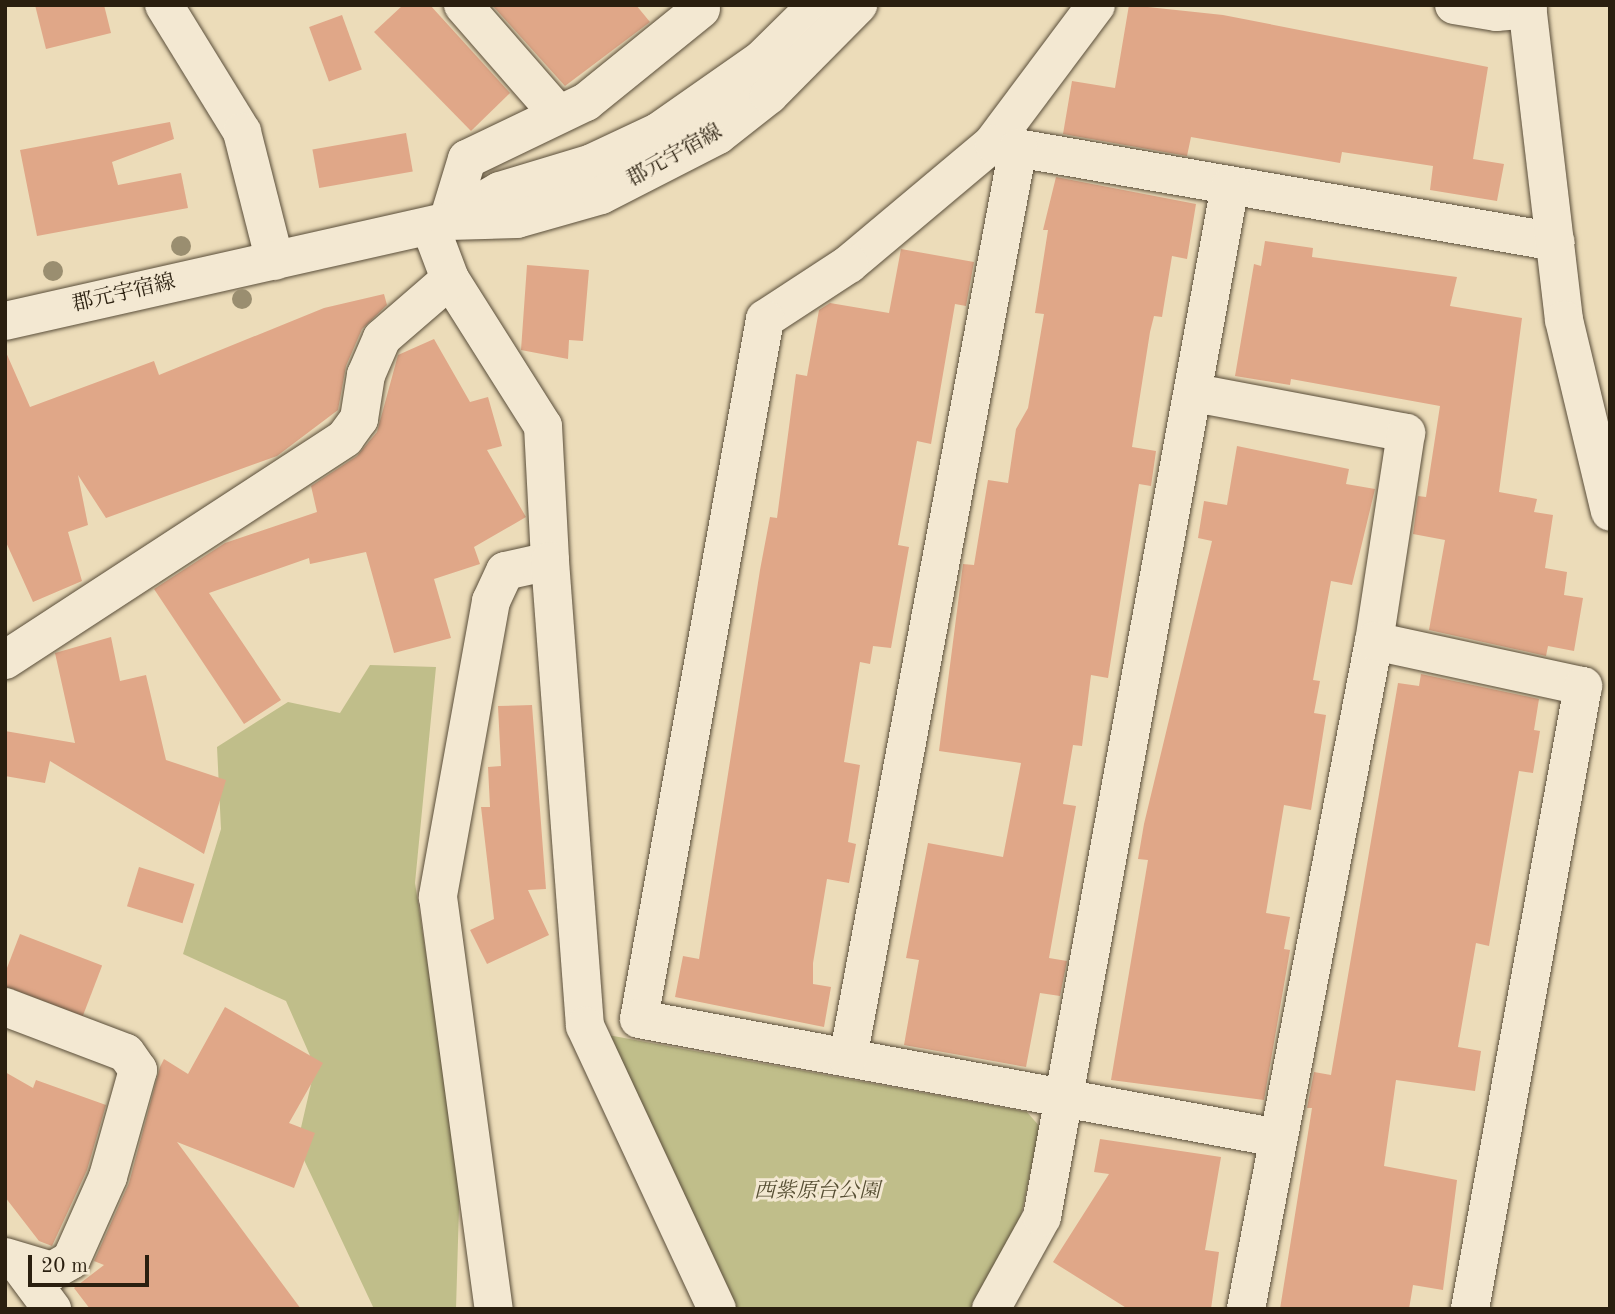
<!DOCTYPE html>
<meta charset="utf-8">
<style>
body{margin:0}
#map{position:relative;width:1615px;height:1314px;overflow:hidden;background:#ecdcb9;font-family:"Old Standard TT","Noto Serif JP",serif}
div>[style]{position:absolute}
.green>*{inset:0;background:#c0be8a}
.building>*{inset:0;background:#e0a788;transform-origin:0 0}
.roads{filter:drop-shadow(0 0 2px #5a4e3a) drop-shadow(0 0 2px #5a4e3a)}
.minor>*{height:38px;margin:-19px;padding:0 19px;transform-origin:19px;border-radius:19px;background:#f3e8d2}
.tertiary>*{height:38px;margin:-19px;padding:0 19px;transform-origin:19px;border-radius:19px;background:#f3e8d2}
.trees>*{width:20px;height:20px;margin:-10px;border-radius:50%;background:#9a8e70}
span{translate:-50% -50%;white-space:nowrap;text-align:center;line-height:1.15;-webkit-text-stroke:6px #f3e8d2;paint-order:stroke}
.street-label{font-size:21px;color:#2a1f0f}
.park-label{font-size:21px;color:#574f34;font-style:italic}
.frame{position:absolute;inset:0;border:7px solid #2a1f0f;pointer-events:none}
.scale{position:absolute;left:28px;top:1255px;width:121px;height:32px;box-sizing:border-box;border:4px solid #2a1f0f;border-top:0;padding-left:9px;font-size:21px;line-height:24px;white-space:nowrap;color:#2a1f0f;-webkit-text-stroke:5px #f3e8d2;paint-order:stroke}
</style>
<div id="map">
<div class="green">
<div style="clip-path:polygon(370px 665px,436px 667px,415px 883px,460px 1174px,456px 1309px,374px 1309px,297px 1145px,315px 1067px,286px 1001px,183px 954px,221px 829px,217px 747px,288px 702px,340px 713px)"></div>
<div style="clip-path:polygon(608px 1035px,1027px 1112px,1040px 1127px,1015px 1244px,971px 1309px,736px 1309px)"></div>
</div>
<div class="building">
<div style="clip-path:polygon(35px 5px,104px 5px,111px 33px,46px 49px)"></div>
<div style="clip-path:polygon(403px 5px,430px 5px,510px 93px,471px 131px,374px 32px)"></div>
<div style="clip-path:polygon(492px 5px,636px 5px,650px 22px,565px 86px)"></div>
<div style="clip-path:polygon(1129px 5px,1223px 15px,1488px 67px,1473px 159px,1504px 164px,1497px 201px,1430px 190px,1433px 166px,1342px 152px,1340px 163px,1191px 137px,1187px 156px,1063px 134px,1072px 81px,1115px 88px)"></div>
<div style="left:342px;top:15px;width:58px;height:35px;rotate:70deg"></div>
<div style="clip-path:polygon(170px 122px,174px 139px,112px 162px,118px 185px,181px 173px,188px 208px,37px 236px,20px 150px)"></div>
<div style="left:406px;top:133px;width:39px;height:95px;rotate:80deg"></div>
<div style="clip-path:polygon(1056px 177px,1196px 204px,1187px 259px,1172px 256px,1162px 317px,1154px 316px,1150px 332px,1132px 447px,1156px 451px,1151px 486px,1139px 484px,1108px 678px,1091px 675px,1082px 746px,1073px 745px,1063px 804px,1076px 806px,1049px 958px,1067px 961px,1060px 996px,1040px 993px,1026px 1067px,904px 1045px,919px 960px,906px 958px,928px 843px,1003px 857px,1021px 763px,939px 751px,963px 564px,974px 565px,988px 480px,1008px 483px,1016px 429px,1028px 408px,1044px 314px,1035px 313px,1048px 230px,1043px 230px)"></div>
<div style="clip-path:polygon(1265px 241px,1313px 248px,1312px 257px,1457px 277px,1450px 306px,1522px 318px,1499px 492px,1537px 499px,1534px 512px,1553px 515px,1545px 568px,1567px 572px,1564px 595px,1583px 598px,1574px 651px,1548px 646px,1546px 656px,1429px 630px,1445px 540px,1413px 534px,1418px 496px,1426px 497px,1440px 406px,1291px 379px,1290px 385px,1235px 376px,1254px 264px,1261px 266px)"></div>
<div style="clip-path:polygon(901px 249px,974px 262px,966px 306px,955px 304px,931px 444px,917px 441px,898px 545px,909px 547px,891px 648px,873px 646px,870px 664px,860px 662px,844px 762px,860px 765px,848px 842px,856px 844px,849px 883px,827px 879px,813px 963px,813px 984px,831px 987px,824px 1027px,675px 997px,683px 956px,699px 959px,760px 570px,770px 517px,777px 518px,796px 374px,807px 376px,819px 310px,830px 303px,889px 313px)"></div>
<div style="clip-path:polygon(527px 265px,589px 270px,583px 341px,569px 340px,568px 359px,521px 350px)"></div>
<div style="clip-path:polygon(384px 294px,387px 305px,362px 329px,346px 366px,338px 410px,277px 456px,106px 518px,78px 475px,88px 525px,68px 532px,82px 581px,33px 602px,5px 540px,5px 350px,30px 407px,154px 361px,159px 375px,324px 308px)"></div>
<div style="clip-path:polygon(434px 339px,470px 402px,488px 397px,502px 446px,487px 450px,526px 517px,474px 547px,480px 564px,434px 579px,451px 638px,394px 653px,366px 552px,310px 564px,309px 558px,209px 593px,281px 700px,244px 724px,154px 589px,225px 543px,317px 512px,311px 486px,357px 456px,377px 432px,398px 355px)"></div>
<div style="clip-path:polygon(1237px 446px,1349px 469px,1346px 484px,1375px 489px,1352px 585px,1331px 581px,1313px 680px,1320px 681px,1314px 713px,1326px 715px,1311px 810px,1284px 805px,1266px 913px,1290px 917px,1284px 949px,1290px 950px,1264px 1100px,1111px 1080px,1148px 860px,1138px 859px,1144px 824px,1212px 541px,1198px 538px,1204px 501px,1227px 505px)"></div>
<div style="clip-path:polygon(111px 637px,120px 681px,146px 675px,166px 760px,226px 780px,204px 854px,50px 761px,45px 783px,5px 776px,5px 731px,75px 743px,55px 653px)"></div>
<div style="clip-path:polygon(1421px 674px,1539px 699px,1534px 730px,1540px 731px,1533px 773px,1519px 771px,1489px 946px,1476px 943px,1458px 1047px,1481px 1051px,1475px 1091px,1396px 1080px,1384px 1166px,1457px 1180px,1443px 1290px,1413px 1285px,1409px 1309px,1280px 1309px,1312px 1108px,1307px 1108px,1314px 1072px,1331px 1075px,1398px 683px,1419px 686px)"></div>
<div style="clip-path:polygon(532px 705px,546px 889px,528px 890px,549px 935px,487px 964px,470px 930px,494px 919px,481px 807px,490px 807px,488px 767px,501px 766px,498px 706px)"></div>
<div style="left:139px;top:867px;width:58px;height:41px;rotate:17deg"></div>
<div style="left:20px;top:934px;width:88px;height:54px;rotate:21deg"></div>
<div style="clip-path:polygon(225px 1007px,323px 1063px,289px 1123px,315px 1133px,294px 1188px,177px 1142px,301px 1309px,90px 1309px,74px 1288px,104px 1265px,94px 1261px,129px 1183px,160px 1067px,164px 1059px,188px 1074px)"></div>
<div style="clip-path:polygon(5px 1072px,33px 1088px,36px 1080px,106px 1105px,87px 1170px,52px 1246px,39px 1241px,5px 1197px)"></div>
<div style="clip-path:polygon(1100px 1139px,1221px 1157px,1205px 1250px,1219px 1252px,1211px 1309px,1128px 1309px,1053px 1262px,1109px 1174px,1094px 1172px)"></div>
</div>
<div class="roads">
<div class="minor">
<div style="left:463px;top:5px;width:145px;rotate:48.9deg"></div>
<div style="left:1096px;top:5px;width:174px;rotate:126.8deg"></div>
<div style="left:992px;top:144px;width:187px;rotate:140deg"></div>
<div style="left:849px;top:264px;width:100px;rotate:146.8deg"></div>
<div style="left:765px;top:319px;width:711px;rotate:100.2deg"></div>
<div style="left:639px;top:1019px;width:650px;rotate:10.55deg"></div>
<div style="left:1454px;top:5px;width:43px;rotate:9.5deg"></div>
<div style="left:1496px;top:12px;width:32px;rotate:-5deg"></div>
<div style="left:994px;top:144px;width:570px;rotate:9.89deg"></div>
<div style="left:448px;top:221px;width:65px;rotate:-73deg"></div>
<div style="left:467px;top:159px;width:132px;rotate:-25.6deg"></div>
<div style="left:586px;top:102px;width:148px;rotate:-39deg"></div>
<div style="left:430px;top:226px;width:57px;rotate:69.3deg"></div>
<div style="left:450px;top:279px;width:174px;rotate:57.7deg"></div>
<div style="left:543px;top:426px;width:135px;rotate:87deg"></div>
<div style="left:550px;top:561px;width:46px;rotate:167.5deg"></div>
<div style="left:505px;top:571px;width:33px;rotate:115deg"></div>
<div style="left:491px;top:601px;width:301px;rotate:100.2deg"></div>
<div style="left:438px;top:897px;width:416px;rotate:82.3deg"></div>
<div style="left:1195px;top:393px;width:215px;rotate:10.7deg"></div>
<div style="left:1406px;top:433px;width:210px;rotate:98.7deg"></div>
<div style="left:1374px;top:641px;width:680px;rotate:100.85deg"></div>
<div style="left:550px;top:561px;width:466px;rotate:85.7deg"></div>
<div style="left:585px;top:1026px;width:312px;rotate:65deg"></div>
<div style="left:1374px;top:641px;width:214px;rotate:12.2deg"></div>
<div style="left:1583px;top:686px;width:633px;rotate:100.28deg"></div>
<div style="left:5px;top:660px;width:406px;rotate:-33.1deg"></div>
<div style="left:345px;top:438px;width:24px;rotate:-54deg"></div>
<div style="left:359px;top:419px;width:45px;rotate:-81deg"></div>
<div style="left:366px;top:375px;width:40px;rotate:-66.6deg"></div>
<div style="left:382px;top:338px;width:90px;rotate:-40.9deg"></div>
<div style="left:5px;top:1007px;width:129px;rotate:20.8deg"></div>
<div style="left:126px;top:1053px;width:21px;rotate:55deg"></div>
<div style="left:138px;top:1070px;width:111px;rotate:105.7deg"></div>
<div style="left:108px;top:1177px;width:91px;rotate:114deg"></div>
<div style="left:71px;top:1260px;width:22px;rotate:150deg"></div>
<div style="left:52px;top:1271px;width:49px;rotate:-163.4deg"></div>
<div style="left:848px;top:1058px;width:926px;rotate:-79.42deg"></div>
<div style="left:17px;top:1262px;width:59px;rotate:53.3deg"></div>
<div style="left:991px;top:1309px;width:105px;rotate:-61deg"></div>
<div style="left:1042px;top:1217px;width:1048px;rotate:-79.67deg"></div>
</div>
<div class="tertiary">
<div style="left:164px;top:5px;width:149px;rotate:58.4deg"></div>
<div style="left:242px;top:132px;width:133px;rotate:75.7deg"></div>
<div style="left:1527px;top:5px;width:317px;rotate:83.3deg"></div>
<div style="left:1564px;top:320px;width:197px;rotate:76.5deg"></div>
<div style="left:453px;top:218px;width:54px;rotate:-29.9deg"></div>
<div style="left:500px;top:191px;width:96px;rotate:-16.9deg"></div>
<div style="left:592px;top:163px;width:73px;rotate:-25.2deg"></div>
<div style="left:658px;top:132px;width:126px;rotate:-35deg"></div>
<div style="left:761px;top:60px;width:78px;rotate:-44.5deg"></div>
<div style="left:5px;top:321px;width:454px;rotate:-12.7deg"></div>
<div style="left:448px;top:221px;width:69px;rotate:-1.7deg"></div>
<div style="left:517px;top:219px;width:87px;rotate:-15.9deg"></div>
<div style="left:601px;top:195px;width:131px;rotate:-27.1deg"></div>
<div style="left:718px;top:135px;width:65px;rotate:-38.1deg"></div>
<div style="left:769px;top:95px;width:127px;rotate:-45.3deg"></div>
</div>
</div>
<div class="trees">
<div style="left:181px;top:246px"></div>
<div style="left:53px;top:271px"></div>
<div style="left:242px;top:299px"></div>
</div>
<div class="street-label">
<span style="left:675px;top:156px;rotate:-29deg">郡元宇宿線</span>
<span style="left:124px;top:294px;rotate:-13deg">郡元宇宿線</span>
</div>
<div class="park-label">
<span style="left:817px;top:1192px">西紫原台公園</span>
</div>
<div class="frame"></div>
<div class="scale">20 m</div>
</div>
